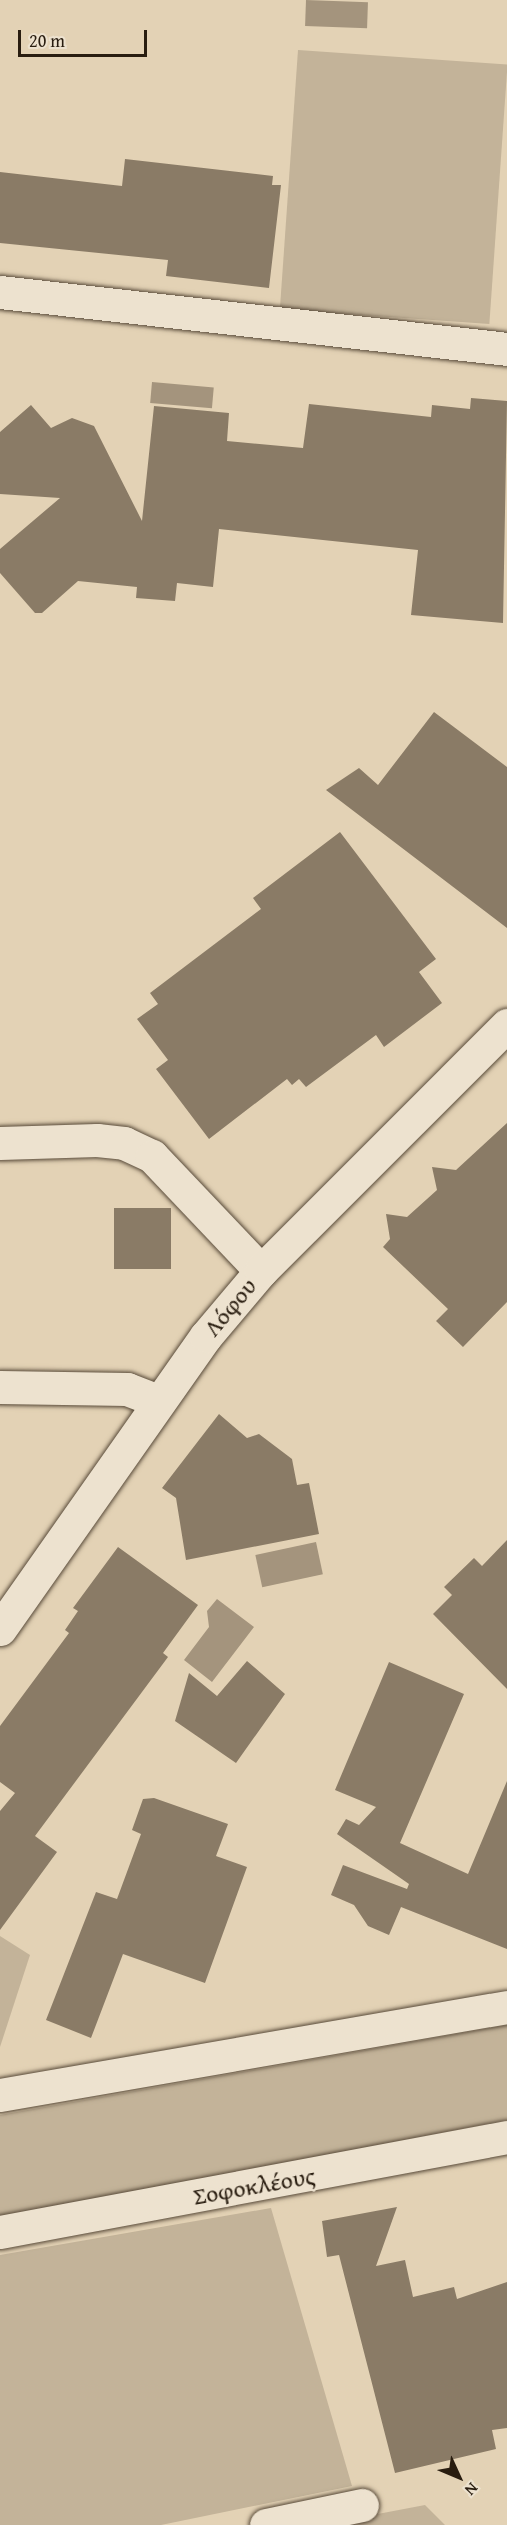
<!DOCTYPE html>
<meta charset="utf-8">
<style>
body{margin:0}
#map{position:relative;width:507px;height:2525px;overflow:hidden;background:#e3d2b5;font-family:"Gentium Book Plus",serif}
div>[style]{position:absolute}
.green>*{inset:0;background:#c3b399;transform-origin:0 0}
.water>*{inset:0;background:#a4947d;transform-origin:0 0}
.building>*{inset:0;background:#8a7b66;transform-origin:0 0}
.roads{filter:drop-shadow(0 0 2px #584a39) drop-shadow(0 0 2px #584a39)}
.minor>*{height:33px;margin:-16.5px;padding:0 16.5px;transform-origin:16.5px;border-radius:16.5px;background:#ede2cf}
span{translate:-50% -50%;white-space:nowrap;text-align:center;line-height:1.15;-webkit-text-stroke:4.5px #ede2cf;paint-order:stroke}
.street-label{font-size:24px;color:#291d10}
.north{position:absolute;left:429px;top:2447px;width:60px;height:60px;-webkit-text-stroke:4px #ede2cf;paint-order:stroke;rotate:134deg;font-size:16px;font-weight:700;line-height:24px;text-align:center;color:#291d10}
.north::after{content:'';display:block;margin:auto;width:21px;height:27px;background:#291d10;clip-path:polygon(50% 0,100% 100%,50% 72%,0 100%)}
.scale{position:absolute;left:18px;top:30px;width:129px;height:27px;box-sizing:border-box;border:3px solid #291d10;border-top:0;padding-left:8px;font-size:18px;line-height:21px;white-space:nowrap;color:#291d10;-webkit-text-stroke:4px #ede2cf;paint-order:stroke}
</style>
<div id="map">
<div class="green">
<div style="left:298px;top:50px;width:210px;height:260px;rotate:4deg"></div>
<div style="clip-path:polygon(0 1936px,30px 1955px,0 2047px)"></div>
<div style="clip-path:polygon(507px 2025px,507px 2120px,0 2218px,0 2115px)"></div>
<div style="clip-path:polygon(271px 2208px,352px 2486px,161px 2525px,0 2525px,0 2255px)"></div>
<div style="clip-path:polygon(425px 2505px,445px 2525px,331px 2525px,362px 2517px)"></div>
</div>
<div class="water">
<div style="left:306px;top:0;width:62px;height:26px;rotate:2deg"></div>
<div style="left:152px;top:382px;width:62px;height:21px;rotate:5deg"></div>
<div style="left:316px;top:1542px;width:33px;height:62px;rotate:78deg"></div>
<div style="clip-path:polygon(217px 1599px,254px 1627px,212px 1682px,184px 1660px,209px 1627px,207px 1611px)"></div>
</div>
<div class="building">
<div style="clip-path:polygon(125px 159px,273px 176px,272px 185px,281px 185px,269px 288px,166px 276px,168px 260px,0 243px,0 172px,122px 186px)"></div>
<div style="clip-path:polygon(471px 398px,507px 401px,503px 623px,411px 615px,418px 550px,219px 529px,213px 587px,177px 583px,175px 601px,136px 598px,137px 587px,78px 581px,42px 613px,35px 613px,0 573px,0 549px,60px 498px,0 494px,0 432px,31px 405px,51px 428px,72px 418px,94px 426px,142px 521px,154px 406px,229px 413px,227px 441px,303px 448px,309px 404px,431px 417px,432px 405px,470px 409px)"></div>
<div style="clip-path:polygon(434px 712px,507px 767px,507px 928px,326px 790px,359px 768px,378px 785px)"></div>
<div style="clip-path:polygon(340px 832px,436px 959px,419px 972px,442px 1003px,384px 1047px,376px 1035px,306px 1087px,299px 1079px,292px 1085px,287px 1079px,209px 1139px,156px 1069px,168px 1060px,137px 1019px,158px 1004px,150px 993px,261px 909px,253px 898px)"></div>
<div style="clip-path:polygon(507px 1123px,507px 1302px,463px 1347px,436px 1321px,448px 1309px,383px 1247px,390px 1239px,386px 1214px,407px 1217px,437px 1190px,432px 1167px,456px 1170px)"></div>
<div style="left:171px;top:1208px;width:61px;height:57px;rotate:90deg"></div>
<div style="clip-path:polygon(219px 1414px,247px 1438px,259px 1434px,292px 1459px,297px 1485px,309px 1483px,319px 1534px,186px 1560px,176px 1498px,162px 1488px)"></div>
<div style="clip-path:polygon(507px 1540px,507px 1689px,433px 1614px,452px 1595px,444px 1587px,474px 1558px,482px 1566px)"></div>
<div style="clip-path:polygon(118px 1547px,198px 1605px,163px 1653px,168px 1657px,35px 1836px,57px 1852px,0 1930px,0 1811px,15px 1793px,0 1782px,0 1726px,69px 1633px,65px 1630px,78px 1611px,73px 1608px)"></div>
<div style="clip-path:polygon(247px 1661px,285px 1694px,236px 1763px,175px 1721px,189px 1673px,217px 1696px)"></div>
<div style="clip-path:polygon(389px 1662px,464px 1694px,400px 1843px,468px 1874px,507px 1781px,507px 1949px,401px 1907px,389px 1935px,368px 1926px,354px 1905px,331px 1895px,343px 1865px,407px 1889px,409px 1884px,337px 1834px,346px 1819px,359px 1825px,376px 1807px,335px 1790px)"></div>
<div style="clip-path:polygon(154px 1798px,228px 1824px,216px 1856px,247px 1867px,205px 1983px,123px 1954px,91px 2038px,46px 2020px,96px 1892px,117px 1899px,141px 1834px,132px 1830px,143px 1799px)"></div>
<div style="clip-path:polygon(397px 2207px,376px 2266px,405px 2260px,413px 2297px,454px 2287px,457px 2299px,507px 2282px,507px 2428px,492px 2430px,496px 2449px,395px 2473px,339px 2255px,327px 2257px,322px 2221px)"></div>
</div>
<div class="roads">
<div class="minor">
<div style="left:0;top:292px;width:510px;rotate:6.41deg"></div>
<div style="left:0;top:1143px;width:97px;rotate:-1.8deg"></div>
<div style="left:97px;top:1140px;width:27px;rotate:6deg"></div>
<div style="left:124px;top:1143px;width:31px;rotate:25deg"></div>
<div style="left:152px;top:1156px;width:158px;rotate:46.5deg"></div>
<div style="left:0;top:1387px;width:127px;rotate:0.9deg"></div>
<div style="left:127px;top:1389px;width:31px;rotate:21deg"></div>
<div style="left:0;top:1629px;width:358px;rotate:-54.9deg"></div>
<div style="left:206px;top:1336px;width:85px;rotate:-49.8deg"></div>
<div style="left:261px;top:1271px;width:348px;rotate:-45deg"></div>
<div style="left:0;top:2095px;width:515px;rotate:-9.85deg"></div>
<div style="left:0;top:2232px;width:516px;rotate:-10.61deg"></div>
<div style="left:266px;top:2525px;width:98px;rotate:-11.8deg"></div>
</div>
</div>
<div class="street-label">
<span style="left:230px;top:1307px;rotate:-50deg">Λόφου</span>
<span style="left:254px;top:2186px;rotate:-10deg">Σοφοκλέους</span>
</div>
<div class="north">N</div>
<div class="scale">20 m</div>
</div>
